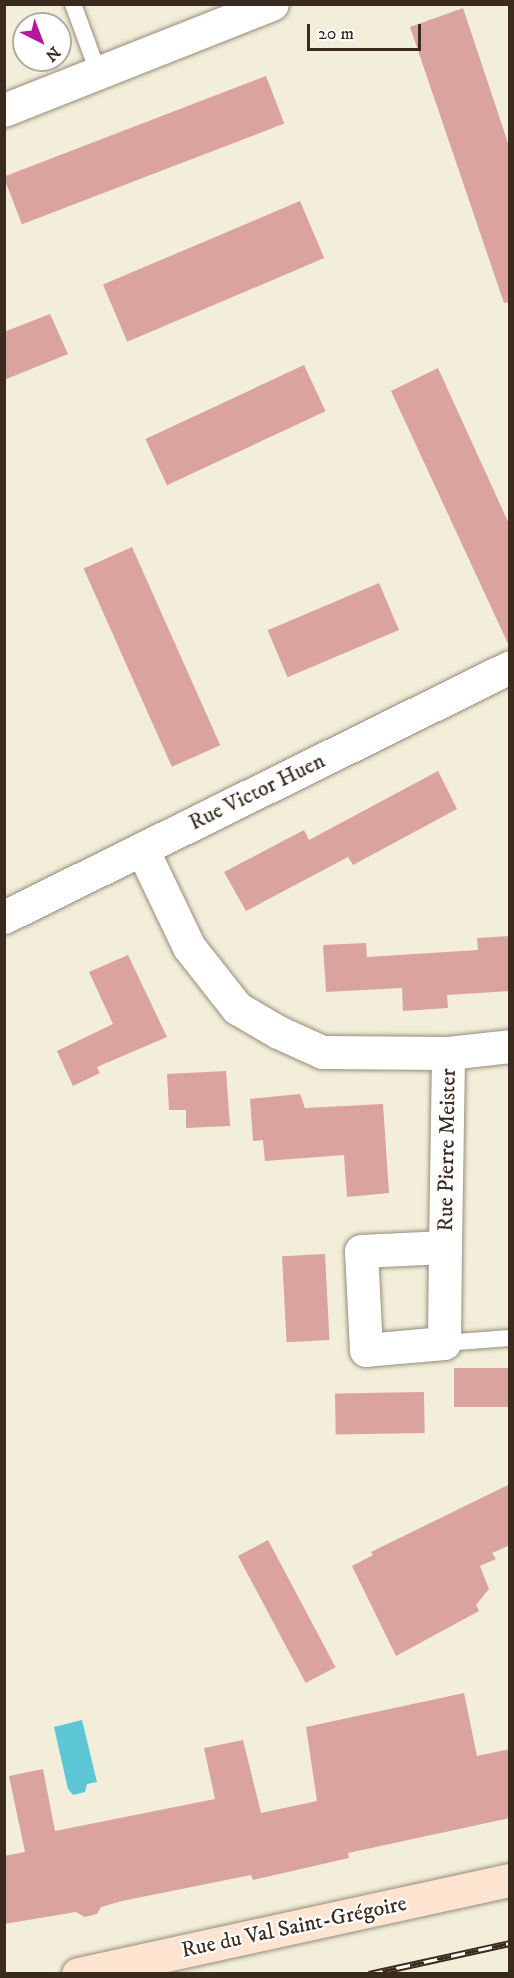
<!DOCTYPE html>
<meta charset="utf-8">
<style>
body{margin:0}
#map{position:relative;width:514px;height:1978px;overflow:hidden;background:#f2eed9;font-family:"IM FELL DW Pica",serif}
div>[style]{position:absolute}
.water>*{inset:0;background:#5dc7d8}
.building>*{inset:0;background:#dba39d;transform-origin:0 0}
.roads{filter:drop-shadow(0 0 2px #968c7c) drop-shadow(0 0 2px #968c7c)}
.lane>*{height:16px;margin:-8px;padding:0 8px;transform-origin:8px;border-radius:8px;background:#fff}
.street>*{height:33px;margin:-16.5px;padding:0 16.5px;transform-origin:16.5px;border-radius:16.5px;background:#fff}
.secondary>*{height:33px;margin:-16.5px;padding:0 16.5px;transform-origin:16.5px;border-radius:16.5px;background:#fde4d1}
.rail>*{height:7px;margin-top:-3.5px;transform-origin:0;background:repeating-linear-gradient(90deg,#fff 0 14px,#3b2a1e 0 28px);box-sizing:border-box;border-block:2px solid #3b2a1e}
span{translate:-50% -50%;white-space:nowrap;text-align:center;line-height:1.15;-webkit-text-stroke:4.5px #fff;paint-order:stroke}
.street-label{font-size:22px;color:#3b2a1e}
.frame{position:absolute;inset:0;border:6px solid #3b2a1e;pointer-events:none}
.north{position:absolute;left:12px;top:12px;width:60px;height:60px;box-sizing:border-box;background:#fff;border:2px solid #b1aaa5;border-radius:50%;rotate:138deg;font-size:16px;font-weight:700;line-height:24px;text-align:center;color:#3b2a1e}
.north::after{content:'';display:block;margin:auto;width:21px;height:27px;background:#b5179e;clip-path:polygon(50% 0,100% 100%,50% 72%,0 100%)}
.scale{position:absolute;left:307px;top:24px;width:114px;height:27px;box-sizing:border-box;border:3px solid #3b2a1e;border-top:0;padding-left:8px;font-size:18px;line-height:21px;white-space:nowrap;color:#3b2a1e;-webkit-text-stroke:4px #fff;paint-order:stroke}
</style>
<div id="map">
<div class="water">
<div style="clip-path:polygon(82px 1720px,97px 1782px,87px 1784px,85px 1792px,73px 1795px,68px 1789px,54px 1727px)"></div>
</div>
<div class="building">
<div style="clip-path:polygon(463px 8px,510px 149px,510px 302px,504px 303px,410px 27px)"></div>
<div style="left:266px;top:76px;width:51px;height:281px;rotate:69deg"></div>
<div style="left:300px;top:201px;width:62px;height:214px;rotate:67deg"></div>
<div style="clip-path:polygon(50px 314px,68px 354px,4px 380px,4px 332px)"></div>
<div style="left:304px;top:365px;width:51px;height:175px;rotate:65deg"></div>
<div style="clip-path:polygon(438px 368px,510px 526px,510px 648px,391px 391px)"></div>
<div style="left:132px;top:547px;width:217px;height:53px;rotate:66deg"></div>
<div style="left:379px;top:583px;width:51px;height:121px;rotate:67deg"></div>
<div style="clip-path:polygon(438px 771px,457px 809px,353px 865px,348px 857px,246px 911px,224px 872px,304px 830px,309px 840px)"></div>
<div style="clip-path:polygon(510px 936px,510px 991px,447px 995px,448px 1008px,403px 1011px,402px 988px,326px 992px,323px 945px,366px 943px,367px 957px,478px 950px,477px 938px)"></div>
<div style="clip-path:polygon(128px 955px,167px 1037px,97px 1067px,100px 1073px,73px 1086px,57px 1051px,113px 1024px,89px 972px)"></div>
<div style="clip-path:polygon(226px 1071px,230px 1126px,186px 1128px,186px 1110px,169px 1110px,167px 1074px)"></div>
<div style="clip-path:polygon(300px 1094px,305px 1108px,383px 1104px,389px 1193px,347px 1197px,344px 1155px,265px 1161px,263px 1140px,253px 1141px,250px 1099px)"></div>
<div style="left:325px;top:1254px;width:86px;height:43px;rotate:87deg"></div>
<div style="left:510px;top:1368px;width:39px;height:56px;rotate:90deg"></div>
<div style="left:424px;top:1392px;width:41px;height:89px;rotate:89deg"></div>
<div style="clip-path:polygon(510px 1484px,510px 1545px,492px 1553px,496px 1559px,480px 1566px,489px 1589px,476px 1605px,479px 1611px,396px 1656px,352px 1566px,373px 1555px,371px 1552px)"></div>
<div style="left:268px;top:1540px;width:144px;height:34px;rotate:62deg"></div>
<div style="clip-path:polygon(464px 1693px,477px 1756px,510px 1749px,510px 1818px,348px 1853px,349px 1858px,253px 1880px,251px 1875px,122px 1901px,101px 1907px,97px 1914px,85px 1917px,76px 1912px,4px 1924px,4px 1856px,25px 1852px,9px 1776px,43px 1769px,55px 1831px,215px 1799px,204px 1748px,243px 1740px,261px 1813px,317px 1801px,306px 1727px)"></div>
</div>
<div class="roads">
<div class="lane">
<div style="left:73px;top:4px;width:72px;rotate:69.8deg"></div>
<div style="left:444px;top:1343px;width:66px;rotate:-4.3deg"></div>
</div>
<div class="street">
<div style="left:4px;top:110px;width:288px;rotate:-21.6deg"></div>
<div style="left:143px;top:851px;width:106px;rotate:64.4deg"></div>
<div style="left:189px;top:947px;width:78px;rotate:51.8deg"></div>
<div style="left:237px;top:1008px;width:48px;rotate:30.3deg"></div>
<div style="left:278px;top:1032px;width:48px;rotate:24.4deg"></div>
<div style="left:322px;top:1052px;width:126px;rotate:0.5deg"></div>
<div style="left:448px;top:1053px;width:62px;rotate:-6.4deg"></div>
<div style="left:4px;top:917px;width:564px;rotate:-26.29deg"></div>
<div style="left:445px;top:1247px;width:96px;rotate:90.6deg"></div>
<div style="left:444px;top:1343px;width:78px;rotate:174.9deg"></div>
<div style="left:366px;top:1350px;width:99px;rotate:-92.9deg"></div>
<div style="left:361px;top:1251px;width:84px;rotate:-2.7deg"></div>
<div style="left:445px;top:1247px;width:194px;rotate:-89.1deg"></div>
</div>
<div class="secondary">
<div style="left:78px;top:1974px;width:442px;rotate:-12.3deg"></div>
</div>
</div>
<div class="rail">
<div style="left:369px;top:1974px;width:144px;rotate:-12.4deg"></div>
</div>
<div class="street-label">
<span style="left:257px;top:792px;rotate:-26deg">Rue Victor Huen</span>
<span style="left:447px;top:1150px;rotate:-89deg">Rue Pierre Meister</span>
<span style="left:294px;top:1927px;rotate:-12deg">Rue du Val Saint-Grégoire</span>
</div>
<div class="frame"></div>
<div class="north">N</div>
<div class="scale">20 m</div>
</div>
